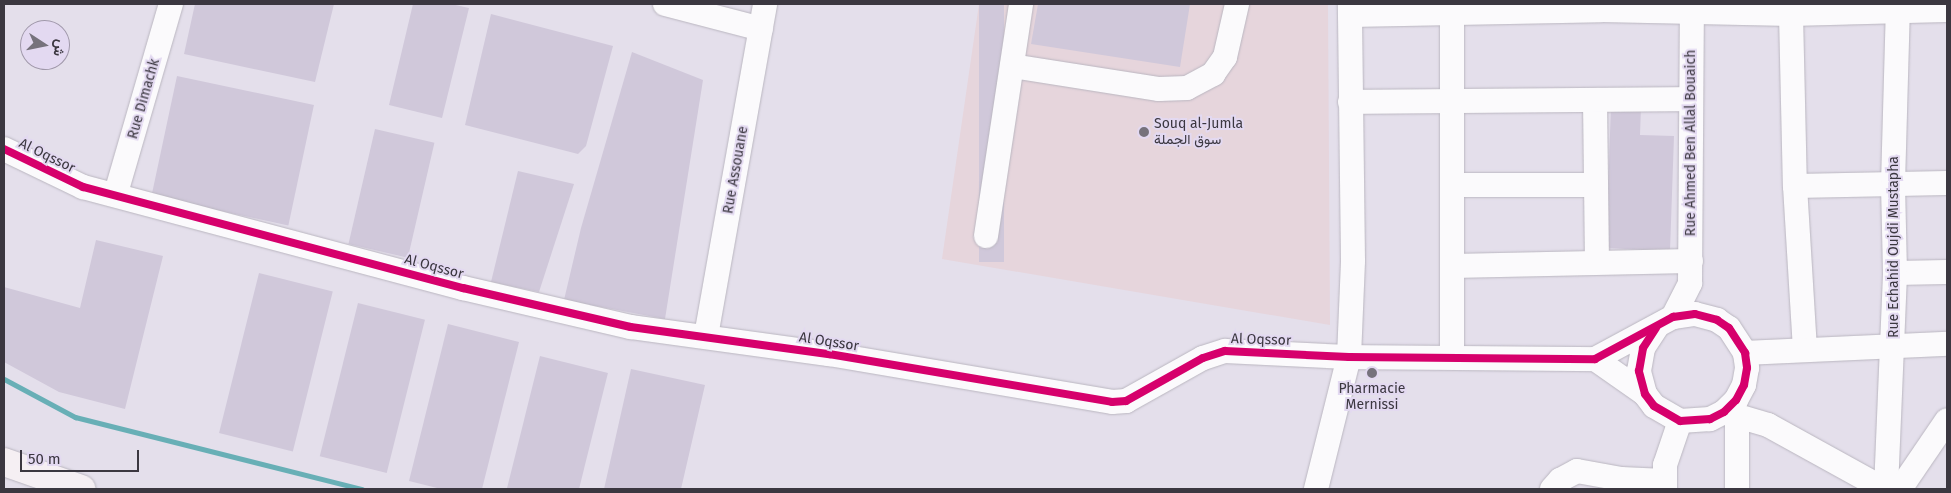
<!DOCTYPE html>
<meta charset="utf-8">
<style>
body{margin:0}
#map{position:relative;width:1951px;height:493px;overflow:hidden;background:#e4dfeb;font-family:"Fira Sans",Vazirmatn,sans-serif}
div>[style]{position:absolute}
.commercial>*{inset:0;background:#e6d5dc}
.stream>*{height:5px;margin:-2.5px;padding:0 2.5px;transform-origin:2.5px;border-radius:2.5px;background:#68afb6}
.building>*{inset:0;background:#d0c8da;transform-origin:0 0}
.roads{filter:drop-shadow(0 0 1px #bab6c0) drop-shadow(0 0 1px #bab6c0)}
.minor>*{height:24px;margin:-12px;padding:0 12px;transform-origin:12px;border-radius:12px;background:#fbfafc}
.major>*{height:28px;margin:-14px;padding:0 14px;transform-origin:14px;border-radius:14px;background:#f5eff3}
.cycleway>*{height:8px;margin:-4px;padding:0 4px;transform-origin:4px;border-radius:4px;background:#d6006c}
.dots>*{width:14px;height:14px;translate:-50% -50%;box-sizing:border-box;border:2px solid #e3d9f1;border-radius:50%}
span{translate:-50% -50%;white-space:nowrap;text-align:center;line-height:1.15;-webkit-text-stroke:4px #e3d9f1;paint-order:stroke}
.street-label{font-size:14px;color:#3b3740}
.poi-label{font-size:14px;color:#3b3740}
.left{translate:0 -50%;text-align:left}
.frame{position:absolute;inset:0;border:5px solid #3b3740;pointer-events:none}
.north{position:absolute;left:20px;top:20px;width:50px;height:50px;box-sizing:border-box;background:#e3d9f1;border:1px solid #a098aa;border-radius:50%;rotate:101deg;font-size:14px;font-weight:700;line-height:20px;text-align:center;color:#3b3740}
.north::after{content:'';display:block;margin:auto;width:18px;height:22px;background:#76727c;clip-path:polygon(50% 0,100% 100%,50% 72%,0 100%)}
.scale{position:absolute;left:20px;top:450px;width:119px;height:22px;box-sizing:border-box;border:2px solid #3b3740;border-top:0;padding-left:6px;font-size:15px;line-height:18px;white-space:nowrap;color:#3b3740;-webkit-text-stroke:4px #e3d9f1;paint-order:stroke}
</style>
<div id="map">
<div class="commercial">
<div style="clip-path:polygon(979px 4px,1328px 4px,1330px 325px,942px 259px)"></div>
</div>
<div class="stream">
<div style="left:4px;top:379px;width:81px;rotate:28.2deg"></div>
<div style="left:75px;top:417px;width:296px;rotate:14.1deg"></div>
</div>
<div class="building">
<div style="clip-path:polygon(195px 4px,334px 4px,315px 82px,184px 54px)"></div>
<div style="clip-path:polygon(413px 4px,451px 4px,469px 8px,442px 118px,389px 105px)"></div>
<div style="left:979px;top:4px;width:25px;height:258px"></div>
<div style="clip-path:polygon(1038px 4px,1190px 4px,1180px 67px,1031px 44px)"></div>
<div style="clip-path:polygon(491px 14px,613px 46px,586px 146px,578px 154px,465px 125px)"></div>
<div style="clip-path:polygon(632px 52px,703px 80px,665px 319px,564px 300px,581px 228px)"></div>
<div style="left:177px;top:76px;width:140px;height:123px;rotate:12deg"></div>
<div style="clip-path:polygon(1611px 106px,1641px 107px,1640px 135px,1674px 136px,1670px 251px,1606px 248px)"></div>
<div style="left:375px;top:129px;width:61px;height:118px;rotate:13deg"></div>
<div style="clip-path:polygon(518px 171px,574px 184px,539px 292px,491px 282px)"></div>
<div style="clip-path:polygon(96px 240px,163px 256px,125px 409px,59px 392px,4px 362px,4px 287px,80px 308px)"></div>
<div style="left:259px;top:273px;width:76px;height:165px;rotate:14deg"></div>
<div style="left:358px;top:303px;width:69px;height:158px;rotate:14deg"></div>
<div style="clip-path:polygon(448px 324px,519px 342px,482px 489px,441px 489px,409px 481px)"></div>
<div style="left:540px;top:356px;width:70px;height:137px;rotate:14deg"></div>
<div style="clip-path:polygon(631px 369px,705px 385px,681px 489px,604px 489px)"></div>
</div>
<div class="roads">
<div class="minor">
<div style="left:665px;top:4px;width:99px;rotate:14.6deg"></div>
<div style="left:1452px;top:11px;width:345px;rotate:90deg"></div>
<div style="left:1791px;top:14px;width:172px;rotate:88.7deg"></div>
<div style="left:1795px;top:186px;width:164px;rotate:86.5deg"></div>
<div style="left:1350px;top:15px;width:251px;rotate:-1.1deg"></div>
<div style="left:1601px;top:10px;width:190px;rotate:1.2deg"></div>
<div style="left:1791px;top:14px;width:156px;rotate:-1.5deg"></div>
<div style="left:1012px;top:66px;width:149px;rotate:8.9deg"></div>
<div style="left:1159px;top:89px;width:28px;rotate:-2deg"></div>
<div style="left:1187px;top:88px;width:30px;rotate:-28deg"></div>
<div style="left:1213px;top:74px;width:21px;rotate:-55deg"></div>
<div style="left:1225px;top:57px;width:54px;rotate:-77.2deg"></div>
<div style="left:1595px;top:100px;width:162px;rotate:89.3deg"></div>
<div style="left:1350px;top:102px;width:340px;rotate:-0.5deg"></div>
<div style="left:4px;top:149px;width:88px;rotate:25.7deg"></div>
<div style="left:83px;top:187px;width:393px;rotate:14.9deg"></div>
<div style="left:463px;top:288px;width:172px;rotate:13.1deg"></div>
<div style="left:631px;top:327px;width:200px;rotate:7.8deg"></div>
<div style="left:829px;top:354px;width:287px;rotate:9.6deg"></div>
<div style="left:1112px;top:402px;width:14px;rotate:-4deg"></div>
<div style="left:1126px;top:401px;width:88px;rotate:-29.2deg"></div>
<div style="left:1203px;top:358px;width:23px;rotate:-18deg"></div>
<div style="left:1225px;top:351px;width:124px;rotate:2.8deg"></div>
<div style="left:1349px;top:357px;width:246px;rotate:0.5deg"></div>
<div style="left:1595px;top:359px;width:89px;rotate:-28.3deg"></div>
<div style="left:1673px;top:317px;width:22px;rotate:-8deg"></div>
<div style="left:1695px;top:314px;width:23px;rotate:15deg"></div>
<div style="left:1717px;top:320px;width:14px;rotate:34deg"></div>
<div style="left:1729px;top:328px;width:30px;rotate:57deg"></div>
<div style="left:1745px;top:353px;width:15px;rotate:82deg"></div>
<div style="left:1747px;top:368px;width:17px;rotate:100deg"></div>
<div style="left:1744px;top:385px;width:17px;rotate:118deg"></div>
<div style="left:1736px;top:400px;width:17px;rotate:135deg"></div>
<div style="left:1724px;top:412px;width:16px;rotate:153deg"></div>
<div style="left:1710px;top:419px;width:30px;rotate:176deg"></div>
<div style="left:1680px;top:421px;width:30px;rotate:-150deg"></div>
<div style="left:1654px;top:406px;width:15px;rotate:-127deg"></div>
<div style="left:1645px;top:394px;width:24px;rotate:-105deg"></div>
<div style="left:1639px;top:371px;width:23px;rotate:-80deg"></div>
<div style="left:1643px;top:348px;width:24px;rotate:-57deg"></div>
<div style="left:1453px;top:185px;width:143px"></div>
<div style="left:1795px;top:186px;width:152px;rotate:-1.1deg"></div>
<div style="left:116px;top:193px;width:197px;rotate:-73.8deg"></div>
<div style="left:986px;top:236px;width:235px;rotate:-81.4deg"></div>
<div style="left:1452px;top:266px;width:239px;rotate:-1.2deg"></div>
<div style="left:1895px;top:273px;width:52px;rotate:-1.1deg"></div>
<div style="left:1673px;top:317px;width:38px;rotate:-63deg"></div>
<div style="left:1690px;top:283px;width:279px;rotate:-89.6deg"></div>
<div style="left:706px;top:336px;width:337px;rotate:-79.9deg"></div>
<div style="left:1745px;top:353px;width:202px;rotate:-2.6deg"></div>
<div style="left:1595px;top:359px;width:61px;rotate:35deg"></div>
<div style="left:1724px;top:412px;width:46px;rotate:16.5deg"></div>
<div style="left:1768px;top:425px;width:132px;rotate:28.9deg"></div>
<div style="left:1737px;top:418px;width:71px;rotate:90deg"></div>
<div style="left:1316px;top:489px;width:136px;rotate:-76deg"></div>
<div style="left:1349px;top:357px;width:96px;rotate:-87.6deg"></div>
<div style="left:1353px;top:261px;width:257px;rotate:-90.7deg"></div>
<div style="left:1552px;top:489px;width:12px;rotate:-48deg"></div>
<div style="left:1560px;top:480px;width:19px;rotate:-28deg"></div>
<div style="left:1577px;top:471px;width:45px;rotate:10.3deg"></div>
<div style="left:1621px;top:479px;width:44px;rotate:2.6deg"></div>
<div style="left:1665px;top:489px;width:24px;rotate:-90deg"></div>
<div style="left:1665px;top:465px;width:46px;rotate:-71.2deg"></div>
<div style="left:1886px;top:489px;width:216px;rotate:-87.6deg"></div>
<div style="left:1895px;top:273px;width:89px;rotate:-91.3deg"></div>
<div style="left:1893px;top:184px;width:180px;rotate:-88.4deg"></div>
<div style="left:1900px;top:489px;width:83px;rotate:-55.7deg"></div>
</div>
<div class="major">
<div style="left:4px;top:462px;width:82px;rotate:19.3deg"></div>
</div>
</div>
<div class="cycleway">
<div style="left:4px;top:149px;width:88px;rotate:25.7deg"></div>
<div style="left:83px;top:187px;width:393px;rotate:14.9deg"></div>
<div style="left:463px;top:288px;width:172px;rotate:13.1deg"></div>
<div style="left:631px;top:327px;width:200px;rotate:7.8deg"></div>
<div style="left:829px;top:354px;width:287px;rotate:9.6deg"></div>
<div style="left:1112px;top:402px;width:14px;rotate:-4deg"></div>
<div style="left:1126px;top:401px;width:88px;rotate:-29.2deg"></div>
<div style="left:1203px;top:358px;width:23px;rotate:-18deg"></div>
<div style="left:1225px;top:351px;width:124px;rotate:2.8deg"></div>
<div style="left:1349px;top:357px;width:246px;rotate:0.5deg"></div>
<div style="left:1595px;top:359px;width:89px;rotate:-28.3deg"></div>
<div style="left:1673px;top:317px;width:22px;rotate:-8deg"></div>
<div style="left:1695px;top:314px;width:23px;rotate:15deg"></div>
<div style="left:1717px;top:320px;width:14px;rotate:34deg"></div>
<div style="left:1729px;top:328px;width:30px;rotate:57deg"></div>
<div style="left:1745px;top:353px;width:15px;rotate:82deg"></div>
<div style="left:1747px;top:368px;width:17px;rotate:100deg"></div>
<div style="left:1744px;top:385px;width:17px;rotate:118deg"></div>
<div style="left:1736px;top:400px;width:17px;rotate:135deg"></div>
<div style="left:1724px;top:412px;width:16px;rotate:153deg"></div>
<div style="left:1710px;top:419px;width:30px;rotate:176deg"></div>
<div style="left:1680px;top:421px;width:30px;rotate:-150deg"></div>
<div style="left:1654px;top:406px;width:15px;rotate:-127deg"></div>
<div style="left:1645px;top:394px;width:24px;rotate:-105deg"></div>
<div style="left:1639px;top:371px;width:23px;rotate:-80deg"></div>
<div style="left:1643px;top:348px;width:24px;rotate:-57deg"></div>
</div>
<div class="dots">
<div style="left:1144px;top:132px;background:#76727c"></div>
<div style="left:1372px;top:373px;background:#76727c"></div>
</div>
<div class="street-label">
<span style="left:144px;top:99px;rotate:-74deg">Rue Dimachk</span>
<span style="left:1691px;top:143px;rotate:-90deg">Rue Ahmed Ben Allal Bouaich</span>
<span style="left:47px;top:156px;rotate:26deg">Al Oqssor</span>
<span style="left:736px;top:170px;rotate:-80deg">Rue Assouane</span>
<span style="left:1894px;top:247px;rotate:-90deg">Rue Echahid Oujdi Mustapha</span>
<span style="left:434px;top:267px;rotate:15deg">Al Oqssor</span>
<span style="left:1261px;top:340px;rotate:2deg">Al Oqssor</span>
<span style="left:829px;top:342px;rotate:9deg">Al Oqssor</span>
</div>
<div class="poi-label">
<span class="left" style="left:1154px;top:132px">Souq al-Jumla<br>سوق الجملة</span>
<span style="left:1372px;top:397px">Pharmacie<br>Mernissi</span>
</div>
<div class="frame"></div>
<div class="north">ش</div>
<div class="scale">50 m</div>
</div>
